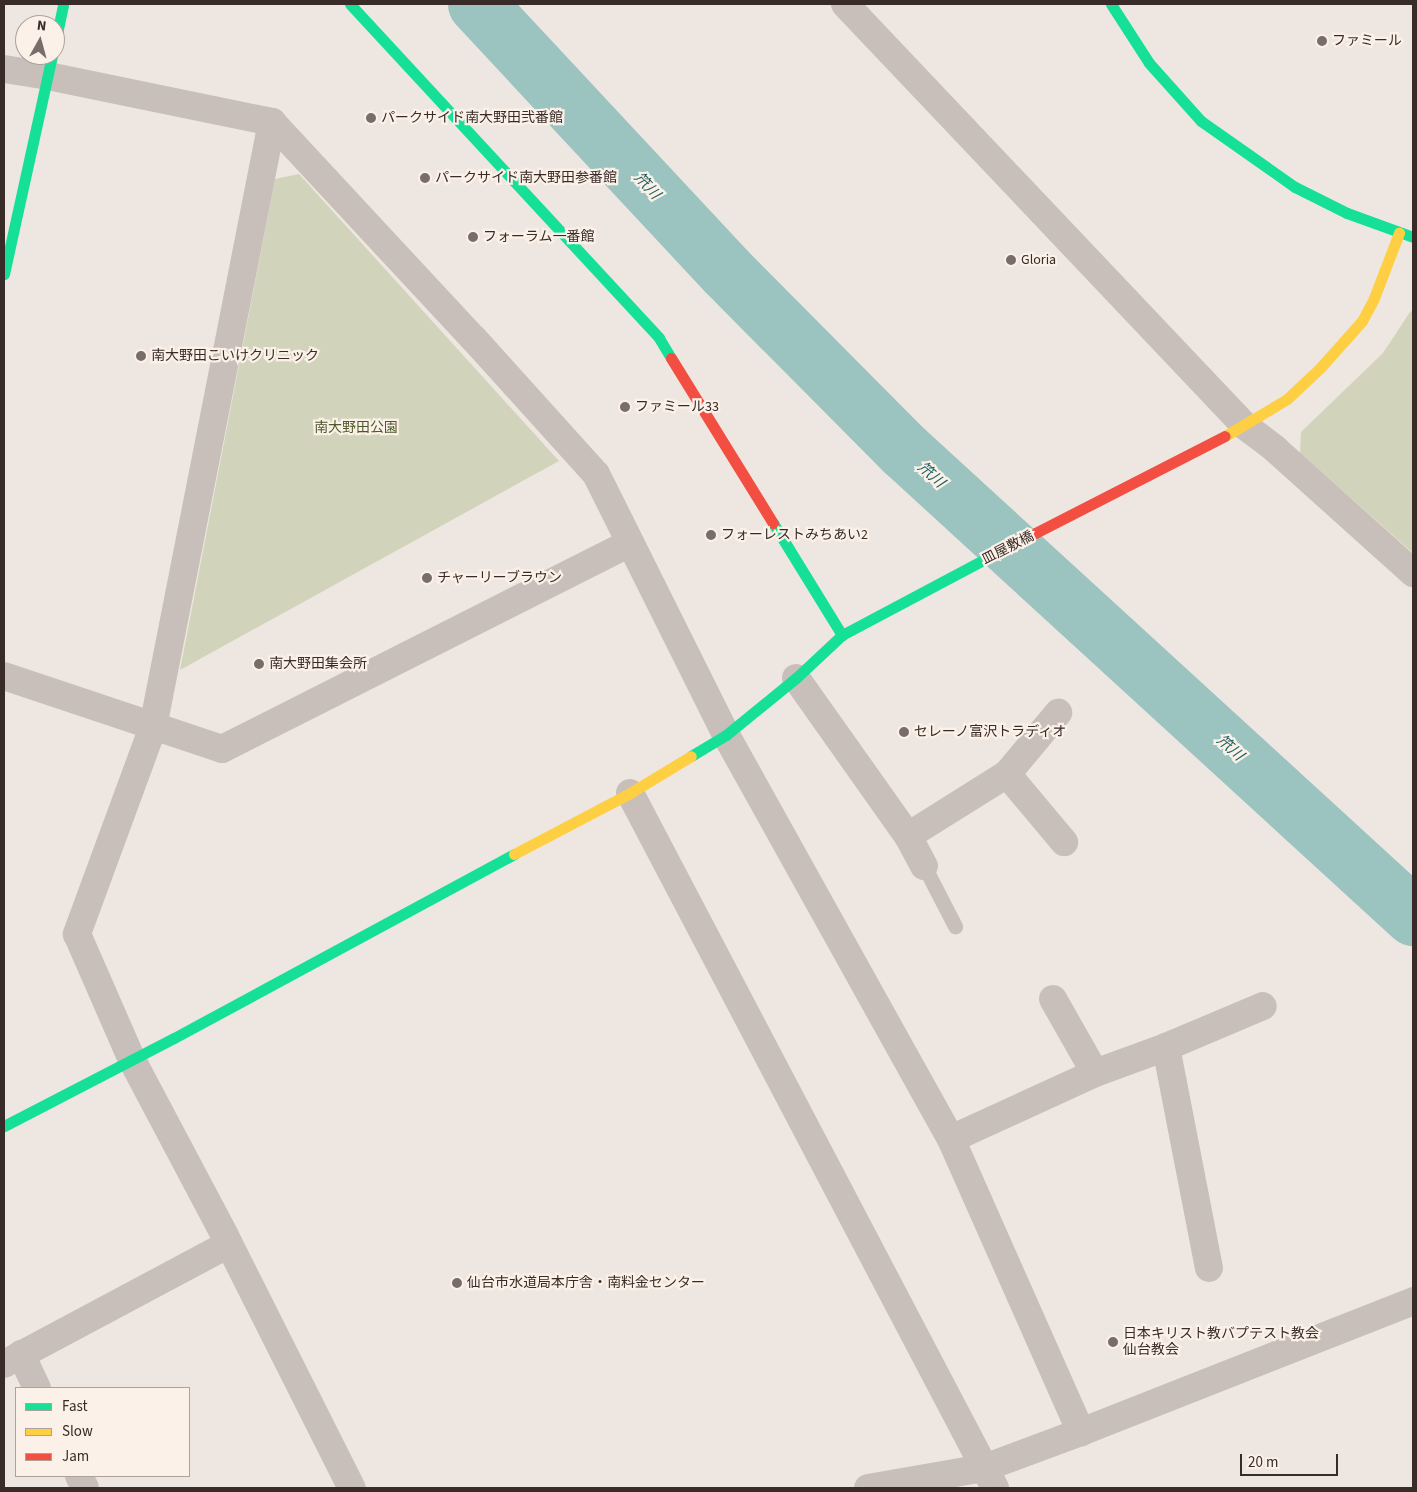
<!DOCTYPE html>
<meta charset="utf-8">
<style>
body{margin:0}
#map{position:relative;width:1417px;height:1492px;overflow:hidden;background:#eee7e1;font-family:"Source Sans 3","Noto Sans JP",sans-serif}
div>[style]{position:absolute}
.green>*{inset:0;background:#d1d4ba}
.river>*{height:59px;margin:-29.5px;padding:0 29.5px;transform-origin:29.5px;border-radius:29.5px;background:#9bc3c0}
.lane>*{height:15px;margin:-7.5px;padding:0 7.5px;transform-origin:7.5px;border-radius:7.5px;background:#c8bfba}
.street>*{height:28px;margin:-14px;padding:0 14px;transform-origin:14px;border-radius:14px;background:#c8bfba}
.fast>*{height:11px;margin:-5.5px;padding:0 5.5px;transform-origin:5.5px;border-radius:5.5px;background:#16e098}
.slow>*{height:11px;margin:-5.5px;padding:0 5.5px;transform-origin:5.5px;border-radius:5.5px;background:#ffcf43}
.jam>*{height:11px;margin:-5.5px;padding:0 5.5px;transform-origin:5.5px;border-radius:5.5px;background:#f24e42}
.dots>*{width:14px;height:14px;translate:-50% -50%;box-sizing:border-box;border:2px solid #fbf1e8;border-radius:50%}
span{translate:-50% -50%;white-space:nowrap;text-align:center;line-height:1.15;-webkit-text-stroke:4.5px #fbf1e8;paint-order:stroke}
.poi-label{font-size:14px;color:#392c28}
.left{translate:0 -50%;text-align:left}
.park-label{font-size:14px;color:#4c5a29}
.street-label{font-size:14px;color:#392c28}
.water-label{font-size:15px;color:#195f5e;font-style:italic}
.frame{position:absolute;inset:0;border:5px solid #392c28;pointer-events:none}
.legend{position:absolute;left:15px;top:1387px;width:175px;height:90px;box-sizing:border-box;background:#fbf1e8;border:1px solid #ada29b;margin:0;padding:6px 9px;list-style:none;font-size:15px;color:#392c28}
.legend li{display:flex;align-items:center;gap:10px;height:25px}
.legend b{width:25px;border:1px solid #ada29b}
.north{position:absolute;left:15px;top:15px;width:50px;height:50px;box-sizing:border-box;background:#fbf1e8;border:1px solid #ada29b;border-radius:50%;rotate:7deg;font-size:14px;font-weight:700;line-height:20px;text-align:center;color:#392c28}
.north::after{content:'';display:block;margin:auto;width:18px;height:22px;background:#786d69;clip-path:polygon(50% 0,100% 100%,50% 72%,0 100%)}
.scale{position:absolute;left:1240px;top:1454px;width:98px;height:22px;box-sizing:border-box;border:2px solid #392c28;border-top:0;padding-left:6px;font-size:15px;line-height:18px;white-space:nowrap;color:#392c28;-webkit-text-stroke:4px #fbf1e8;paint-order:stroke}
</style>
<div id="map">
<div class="green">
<div style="clip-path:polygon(299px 174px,559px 461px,180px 670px,275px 179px)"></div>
<div style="clip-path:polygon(1413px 310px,1413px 553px,1300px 453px,1301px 432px,1383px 353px,1410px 312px)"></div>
</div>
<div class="river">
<div style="left:477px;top:4px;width:365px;rotate:47deg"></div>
<div style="left:726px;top:271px;width:254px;rotate:45.2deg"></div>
<div style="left:905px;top:451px;width:689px;rotate:42.47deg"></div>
</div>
<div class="lane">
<div style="left:924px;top:866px;width:68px;rotate:62.7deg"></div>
</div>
<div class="street">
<div style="left:845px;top:4px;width:581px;rotate:46.53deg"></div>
<div style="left:1245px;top:426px;width:38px;rotate:37deg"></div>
<div style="left:1275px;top:449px;width:186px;rotate:41.9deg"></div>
<div style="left:4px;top:69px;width:45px;rotate:9deg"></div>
<div style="left:48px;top:76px;width:229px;rotate:11.6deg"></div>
<div style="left:272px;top:122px;width:296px;rotate:47.1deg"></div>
<div style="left:474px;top:339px;width:182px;rotate:47.9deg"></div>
<div style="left:596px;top:474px;width:292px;rotate:63.5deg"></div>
<div style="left:726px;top:735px;width:462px;rotate:60.9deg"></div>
<div style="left:951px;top:1139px;width:321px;rotate:66.1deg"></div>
<div style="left:272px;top:122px;width:617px;rotate:101.13deg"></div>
<div style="left:153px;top:727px;width:221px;rotate:110.2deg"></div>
<div style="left:77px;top:934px;width:137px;rotate:66.4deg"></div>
<div style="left:132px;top:1060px;width:199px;rotate:62.1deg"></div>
<div style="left:225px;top:1236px;width:282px;rotate:63.3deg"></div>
<div style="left:4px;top:676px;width:230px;rotate:18.5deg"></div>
<div style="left:222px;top:749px;width:457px;rotate:-26.8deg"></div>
<div style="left:796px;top:678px;width:194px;rotate:54.7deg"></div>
<div style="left:908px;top:836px;width:117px;rotate:-32.1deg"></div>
<div style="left:1007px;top:774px;width:80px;rotate:-50.1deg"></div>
<div style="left:1007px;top:774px;width:89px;rotate:50deg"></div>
<div style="left:630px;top:793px;width:785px;rotate:62.29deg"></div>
<div style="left:908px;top:836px;width:34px;rotate:62deg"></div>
<div style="left:1053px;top:999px;width:85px;rotate:60.4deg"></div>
<div style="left:1166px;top:1047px;width:225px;rotate:79deg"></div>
<div style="left:951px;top:1139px;width:158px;rotate:-24.6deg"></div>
<div style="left:1095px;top:1073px;width:76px;rotate:-20.1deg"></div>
<div style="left:1166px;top:1047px;width:105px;rotate:-22.9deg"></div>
<div style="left:21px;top:1354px;width:38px;rotate:65deg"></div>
<div style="left:4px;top:1364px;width:255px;rotate:-28.1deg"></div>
<div style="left:79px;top:1476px;width:13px;rotate:63deg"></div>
<div style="left:868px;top:1488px;width:118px;rotate:-9.8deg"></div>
<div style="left:984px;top:1468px;width:103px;rotate:-20.4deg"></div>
<div style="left:1081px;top:1432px;width:357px;rotate:-21.5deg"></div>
</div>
<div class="fast">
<div style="left:350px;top:4px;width:455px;rotate:47.2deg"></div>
<div style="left:659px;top:338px;width:23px;rotate:59deg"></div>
<div style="left:1111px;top:4px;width:70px;rotate:57.2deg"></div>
<div style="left:1149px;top:63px;width:78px;rotate:48.1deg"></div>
<div style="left:1201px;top:121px;width:115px;rotate:35.1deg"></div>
<div style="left:1295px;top:187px;width:58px;rotate:26.6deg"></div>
<div style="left:1347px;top:213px;width:70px;rotate:20deg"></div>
<div style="left:55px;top:43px;width:40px;rotate:-78deg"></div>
<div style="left:4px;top:274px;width:224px;rotate:-77.6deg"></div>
<div style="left:773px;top:523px;width:132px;rotate:58.4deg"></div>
<div style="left:691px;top:756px;width:41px;rotate:-31deg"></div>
<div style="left:726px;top:735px;width:90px;rotate:-39.2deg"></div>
<div style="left:796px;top:678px;width:63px;rotate:-43.1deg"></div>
<div style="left:842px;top:635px;width:181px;rotate:-28deg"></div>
<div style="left:4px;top:1126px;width:191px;rotate:-27.4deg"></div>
<div style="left:174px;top:1038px;width:387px;rotate:-28.4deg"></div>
</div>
<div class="slow">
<div style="left:1225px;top:436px;width:72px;rotate:-30.8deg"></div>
<div style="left:1287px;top:399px;width:45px;rotate:-43.2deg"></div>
<div style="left:1320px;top:368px;width:63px;rotate:-48.2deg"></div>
<div style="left:1362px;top:321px;width:26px;rotate:-62deg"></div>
<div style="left:1374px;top:298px;width:70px;rotate:-69deg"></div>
<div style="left:514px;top:854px;width:131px;rotate:-27.7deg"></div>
<div style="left:630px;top:793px;width:71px;rotate:-31.2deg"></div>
</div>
<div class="jam">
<div style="left:671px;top:358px;width:194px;rotate:58.3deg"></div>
<div style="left:1002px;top:550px;width:250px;rotate:-27.1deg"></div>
</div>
<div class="dots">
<div style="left:1322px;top:41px;background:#786d69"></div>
<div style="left:371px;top:118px;background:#786d69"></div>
<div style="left:425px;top:178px;background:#786d69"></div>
<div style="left:473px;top:237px;background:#786d69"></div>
<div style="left:1011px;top:260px;background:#786d69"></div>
<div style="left:141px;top:356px;background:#786d69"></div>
<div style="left:625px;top:407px;background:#786d69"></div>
<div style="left:711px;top:535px;background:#786d69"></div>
<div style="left:427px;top:578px;background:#786d69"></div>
<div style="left:259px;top:664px;background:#786d69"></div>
<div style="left:904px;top:732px;background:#786d69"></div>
<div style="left:457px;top:1283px;background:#786d69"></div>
<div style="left:1113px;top:1342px;background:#786d69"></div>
</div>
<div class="poi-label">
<span class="left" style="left:1332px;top:41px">ファミール</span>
<span class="left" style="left:381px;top:118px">パークサイド南大野田弐番館</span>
<span class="left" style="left:435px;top:178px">パークサイド南大野田参番館</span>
<span class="left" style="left:483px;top:237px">フォーラム一番館</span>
<span class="left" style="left:1021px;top:260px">Gloria</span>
<span class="left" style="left:151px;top:356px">南大野田こいけクリニック</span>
<span class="left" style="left:635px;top:407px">ファミール33</span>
<span class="left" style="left:721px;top:535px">フォーレストみちあい2</span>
<span class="left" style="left:437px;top:578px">チャーリーブラウン</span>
<span class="left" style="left:269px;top:664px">南大野田集会所</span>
<span class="left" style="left:914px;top:732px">セレーノ富沢トラディオ</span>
<span class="left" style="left:467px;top:1283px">仙台市水道局本庁舎・南料金センター</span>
<span class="left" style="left:1123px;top:1342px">日本キリスト教バプテスト教会<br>仙台教会</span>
</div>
<div class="park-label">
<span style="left:356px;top:428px">南大野田公園</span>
</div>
<div class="street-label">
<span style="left:1008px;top:548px;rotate:-27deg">皿屋敷橋</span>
</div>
<div class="water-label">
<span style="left:647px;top:186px;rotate:47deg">笊川</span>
<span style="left:931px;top:475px;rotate:42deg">笊川</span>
<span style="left:1230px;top:748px;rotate:42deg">笊川</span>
</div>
<div class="frame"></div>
<ul class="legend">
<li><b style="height:6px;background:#16e098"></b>Fast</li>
<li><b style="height:6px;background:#ffcf43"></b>Slow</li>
<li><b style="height:6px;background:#f24e42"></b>Jam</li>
</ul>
<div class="north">N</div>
<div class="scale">20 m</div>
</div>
